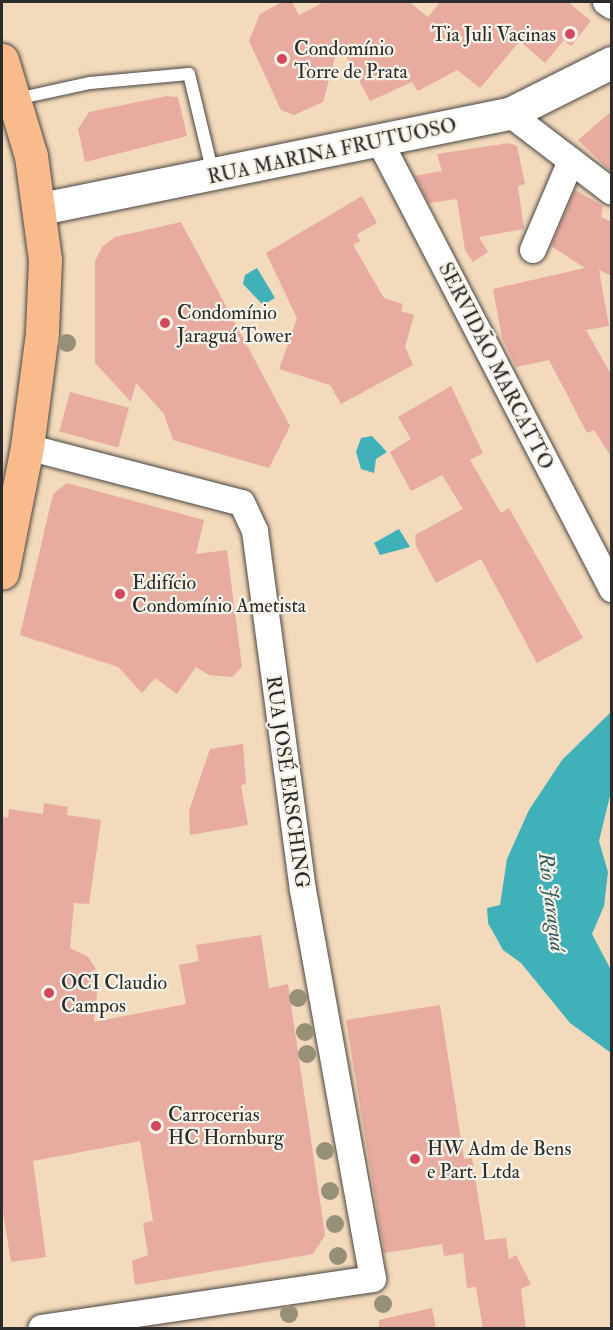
<!DOCTYPE html>
<meta charset="utf-8">
<style>
body{margin:0}
#map{position:relative;width:613px;height:1330px;overflow:hidden;background:#f3dabc;font-family:"IM FELL Double Pica",serif}
div>[style]{position:absolute}
.water>*{inset:0;background:#40b1b9}
.building>*{inset:0;background:#e8ab9f;transform-origin:0 0}
.roads{filter:drop-shadow(0 0 2px #494541) drop-shadow(0 0 2px #494541)}
.service>*{height:12px;margin:-6px;padding:0 6px;transform-origin:6px;border-radius:6px;background:#fff}
.minor>*{height:26px;margin:-13px;padding:0 13px;transform-origin:13px;border-radius:13px;background:#fff}
.tertiary>*{height:32px;margin:-16px;padding:0 16px;transform-origin:16px;border-radius:16px;background:#fff}
.primary>*{height:33px;margin:-16.5px;padding:0 16.5px;transform-origin:16.5px;border-radius:16.5px;background:#fabb8c}
.trees>*{width:18px;height:18px;margin:-9px;border-radius:50%;background:#969077}
.dots>*{width:16px;height:16px;translate:-50% -50%;box-sizing:border-box;border:3px solid #f7f3e8;border-radius:50%}
span{translate:-50% -50%;white-space:nowrap;text-align:center;line-height:1.15;-webkit-text-stroke:4.5px #f7f3e8;paint-order:stroke}
.poi-label{font-size:20px;color:#2b2b2b}
.right{translate:-100% -50%;text-align:right}
.left{translate:0 -50%;text-align:left}
.street-label{font-size:20px;color:#2b2b2b}
.water-label{font-size:21px;color:#325a5d;font-style:italic}
.frame{position:absolute;inset:0;border:3px solid #2b2b2b;pointer-events:none}
</style>
<div id="map">
<div class="water">
<div style="clip-path:polygon(257px 268px,275px 298px,263px 305px,243px 284px,245px 275px)"></div>
<div style="clip-path:polygon(372px 436px,387px 452px,376px 459px,374px 473px,361px 469px,356px 452px,361px 438px)"></div>
<div style="clip-path:polygon(399px 529px,410px 547px,380px 555px,374px 543px)"></div>
<div style="clip-path:polygon(611px 712px,611px 792px,599px 841px,608px 872px,604px 906px,592px 934px,611px 970px,611px 1053px,570px 1023px,521px 963px,503px 950px,488px 923px,487px 908px,500px 905px,507px 859px,529px 810px,562px 760px)"></div>
</div>
<div class="building">
<div style="clip-path:polygon(282px 2px,292px 2px,299px 15px,324px 2px,409px 2px,428px 17px,440px 2px,568px 2px,591px 21px,571px 46px,564px 40px,545px 63px,520px 41px,480px 88px,457px 70px,418px 91px,412px 82px,370px 101px,339px 43px,323px 102px,294px 115px,281px 110px,249px 41px,260px 14px)"></div>
<div style="clip-path:polygon(167px 96px,178px 97px,187px 136px,85px 162px,78px 129px,89px 112px)"></div>
<div style="clip-path:polygon(612px 111px,612px 173px,578px 140px)"></div>
<div style="clip-path:polygon(509px 143px,517px 146px,525px 184px,518px 186px,524px 229px,479px 237px,488px 252px,473px 262px,465px 250px,457px 199px,429px 203px,415px 176px,442px 171px,437px 154px)"></div>
<div style="clip-path:polygon(575px 190px,603px 206px,601px 217px,612px 222px,612px 276px,599px 270px,609px 326px,586px 330px,612px 376px,612px 458px,594px 430px,587px 433px,549px 360px,516px 367px,502px 338px,493px 289px,585px 268px,551px 246px)"></div>
<div style="clip-path:polygon(362px 196px,377px 223px,357px 234px,360px 241px,353px 245px,384px 298px,403px 304px,401px 311px,414px 315px,405px 347px,413px 365px,341px 404px,330px 385px,279px 369px,297px 318px,266px 253px)"></div>
<div style="clip-path:polygon(181px 222px,290px 426px,269px 468px,173px 440px,164px 414px,136px 383px,131px 402px,95px 363px,95px 261px,102px 247px,115px 237px)"></div>
<div style="clip-path:polygon(451px 386px,483px 453px,470px 460px,501px 513px,509px 508px,583px 638px,537px 663px,481px 559px,436px 583px,416px 546px,415px 535px,463px 509px,442px 475px,411px 491px,390px 452px,411px 439px,398px 417px)"></div>
<div style="left:70px;top:392px;width:61px;height:41px;rotate:15deg"></div>
<div style="clip-path:polygon(67px 483px,204px 520px,196px 554px,227px 550px,242px 667px,232px 677px,209px 675px,196px 667px,177px 694px,155px 678px,142px 693px,118px 667px,20px 635px,53px 494px)"></div>
<div style="clip-path:polygon(243px 744px,246px 784px,241px 785px,248px 825px,190px 835px,189px 811px,210px 749px)"></div>
<div style="clip-path:polygon(44px 803px,68px 807px,67px 815px,101px 820px,89px 904px,74px 903px,70px 948px,88px 957px,96px 969px,91px 972px,98px 984px,94px 1022px,186px 1004px,179px 965px,199px 961px,196px 945px,261px 935px,269px 988px,288px 984px,325px 1235px,313px 1254px,135px 1285px,132px 1261px,148px 1255px,143px 1223px,153px 1221px,140px 1141px,33px 1161px,46px 1257px,11px 1262px,2px 1206px,2px 817px,8px 818px,9px 809px,43px 814px)"></div>
<div style="clip-path:polygon(440px 1005px,464px 1159px,472px 1158px,485px 1240px,506px 1238px,509px 1259px,516px 1255px,531px 1284px,521px 1289px,526px 1329px,483px 1329px,476px 1287px,467px 1288px,463px 1253px,444px 1256px,442px 1244px,384px 1253px,346px 1020px)"></div>
<div style="clip-path:polygon(432px 1308px,436px 1329px,379px 1329px,379px 1320px)"></div>
</div>
<div class="roads">
<div class="service">
<div style="left:16px;top:99px;width:76px;rotate:-12.2deg"></div>
<div style="left:90px;top:83px;width:99px;rotate:-5.2deg"></div>
<div style="left:189px;top:74px;width:103px;rotate:76.5deg"></div>
</div>
<div class="minor">
<div style="left:606px;top:2px;width:7px;rotate:34deg"></div>
<div style="left:510px;top:114px;width:128px;rotate:37.4deg"></div>
<div style="left:380px;top:142px;width:504px;rotate:62.57deg"></div>
<div style="left:533px;top:250px;width:97px;rotate:-66.9deg"></div>
<div style="left:27px;top:447px;width:222px;rotate:14.6deg"></div>
<div style="left:242px;top:503px;width:31px;rotate:65deg"></div>
<div style="left:255px;top:531px;width:362px;rotate:82.4deg"></div>
<div style="left:303px;top:890px;width:395px;rotate:79.8deg"></div>
<div style="left:373px;top:1279px;width:335px;rotate:171.6deg"></div>
</div>
<div class="tertiary">
<div style="left:42px;top:209px;width:478px;rotate:-11.5deg"></div>
<div style="left:510px;top:114px;width:114px;rotate:-26.6deg"></div>
</div>
<div class="primary">
<div style="left:2px;top:60px;width:100px;rotate:73.2deg"></div>
<div style="left:31px;top:156px;width:105px;rotate:82.3deg"></div>
<div style="left:45px;top:260px;width:73px;rotate:92.4deg"></div>
<div style="left:42px;top:333px;width:115px;rotate:97.5deg"></div>
<div style="left:27px;top:447px;width:128px;rotate:101.2deg"></div>
</div>
</div>
<div class="trees">
<div style="left:67px;top:343px"></div>
<div style="left:298px;top:998px"></div>
<div style="left:305px;top:1032px"></div>
<div style="left:307px;top:1054px"></div>
<div style="left:325px;top:1151px"></div>
<div style="left:330px;top:1191px"></div>
<div style="left:335px;top:1224px"></div>
<div style="left:338px;top:1256px"></div>
<div style="left:383px;top:1304px"></div>
<div style="left:289px;top:1314px"></div>
</div>
<div class="dots">
<div style="left:570px;top:34px;background:#d1495b"></div>
<div style="left:282px;top:59px;background:#d1495b"></div>
<div style="left:165px;top:323px;background:#d1495b"></div>
<div style="left:120px;top:594px;background:#d1495b"></div>
<div style="left:49px;top:993px;background:#d1495b"></div>
<div style="left:156px;top:1126px;background:#d1495b"></div>
<div style="left:415px;top:1159px;background:#d1495b"></div>
</div>
<div class="poi-label">
<span class="right" style="left:556px;top:34px">Tia Juli Vacinas</span>
<span class="left" style="left:294px;top:60px">Condomínio<br>Torre de Prata</span>
<span class="left" style="left:177px;top:324px">Condomínio<br>Jaraguá Tower</span>
<span class="left" style="left:132px;top:594px">Edifício<br>Condomínio Ametista</span>
<span class="left" style="left:61px;top:994px">OCI Claudio<br>Campos</span>
<span class="left" style="left:168px;top:1126px">Carrocerias<br>HC Hornburg</span>
<span class="left" style="left:427px;top:1160px">HW Adm de Bens<br>e Part. Ltda</span>
</div>
<div class="street-label">
<span style="left:332px;top:151px;rotate:-12deg">RUA MARINA FRUTUOSO</span>
<span style="left:496px;top:366px;rotate:63deg">SERVIDÃO MARCATTO</span>
<span style="left:288px;top:782px;rotate:82deg">RUA JOSÉ ERSCHING</span>
</div>
<div class="water-label">
<span style="left:551px;top:902px;rotate:83deg">Rio Jaraguá</span>
</div>
<div class="frame"></div>
</div>
